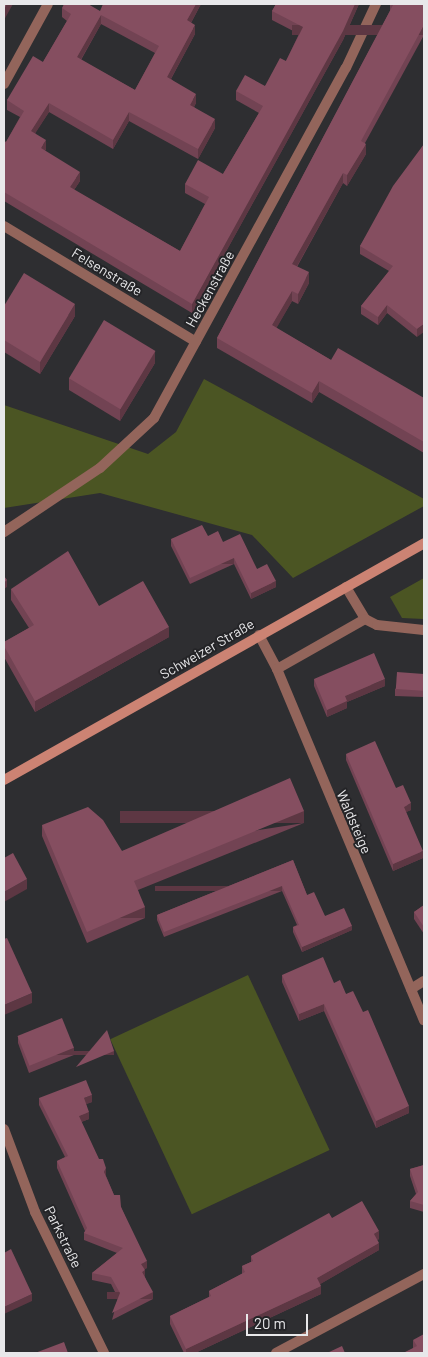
<!DOCTYPE html>
<meta charset="utf-8">
<style>
body{margin:0}
#map{position:relative;width:428px;height:1357px;overflow:hidden;background:#2e2e31;font-family:Barlow,sans-serif}
div>[style]{position:absolute}
.green>*{inset:0;background:#4b5523;transform-origin:0 0}
.street>*{height:10px;margin:-5px;padding:0 5px;transform-origin:5px;border-radius:5px;background:#93655b}
.secondary>*{height:10px;margin:-5px;padding:0 5px;transform-origin:5px;border-radius:5px;background:#cc8373}
.wall>*{inset:0;background:#724353}
.shaded-wall>*{inset:0;background:#5d3743;transform-origin:0 0}
.building>*{inset:0;background:#854e60;transform-origin:0 0}
span{translate:-50% -50%;white-space:nowrap;text-align:center;line-height:1.15;-webkit-text-stroke:4px #242427;paint-order:stroke}
.street-label{font-size:14px;color:#e8e8ea}
.frame{position:absolute;inset:0;border:5px solid #e8e8ea;pointer-events:none}
.scale{position:absolute;left:246px;top:1314px;width:62px;height:22px;box-sizing:border-box;border:2px solid #e8e8ea;border-top:0;padding-left:6px;font-size:15px;line-height:18px;white-space:nowrap;color:#e8e8ea;-webkit-text-stroke:4px #242427;paint-order:stroke}
</style>
<div id="map">
<div class="green">
<div style="clip-path:polygon(204px 379px,424px 499px,424px 506px,293px 578px,252px 535px,100px 493px,4px 508px,4px 405px,148px 454px,176px 432px)"></div>
<div style="clip-path:polygon(424px 578px,424px 619px,402px 618px,390px 597px)"></div>
<div style="left:248px;top:975px;width:193px;height:152px;rotate:65deg"></div>
</div>
<div class="street">
<div style="left:4px;top:84px;width:91px;rotate:-61.2deg"></div>
<div style="left:4px;top:226px;width:224px;rotate:31.1deg"></div>
<div style="left:4px;top:532px;width:115px;rotate:-33.7deg"></div>
<div style="left:100px;top:468px;width:74px;rotate:-42.8deg"></div>
<div style="left:154px;top:418px;width:399px;rotate:-61.3deg"></div>
<div style="left:346px;top:68px;width:71px;rotate:-64.9deg"></div>
<div style="left:346px;top:587px;width:37px;rotate:59deg"></div>
<div style="left:365px;top:619px;width:13px;rotate:27deg"></div>
<div style="left:377px;top:625px;width:47px;rotate:6.1deg"></div>
<div style="left:259px;top:635px;width:38px;rotate:62deg"></div>
<div style="left:277px;top:669px;width:381px;rotate:67.3deg"></div>
<div style="left:277px;top:669px;width:101px;rotate:-29.6deg"></div>
<div style="left:411px;top:989px;width:15px;rotate:-32deg"></div>
<div style="left:4px;top:1129px;width:89px;rotate:69.5deg"></div>
<div style="left:35px;top:1212px;width:157px;rotate:63.9deg"></div>
<div style="left:276px;top:1353px;width:168px;rotate:-28.1deg"></div>
</div>
<div class="secondary">
<div style="left:4px;top:780px;width:482px;rotate:-29.4deg"></div>
</div>
<div class="wall">
<div style="clip-path:polygon(evenodd,201px 4px,191px 23px,195px 34px,171px 79px,196px 103px,194px 107px,215px 128px,198px 159px,129px 121px,113px 149px,49px 112px,35px 133px,46px 149px,45px 151px,80px 181px,74px 190px,180px 251px,205px 204px,185px 193px,185px 184px,223px 174px,259px 113px,236px 100px,236px 91px,265px 86px,286px 61px,299px 34px,272px 20px,272px 11px,276px 4px,359px 4px,343px 40px,192px 313px,4px 201px,4px 141px,6px 142px,20px 117px,7px 110px,7px 100px,43px 62px,67px 21px,62px 17px,62px 8px,100px 11px,201px 4px,101px 24px,155px 53px,135px 90px,81px 60px,101px 24px)"></div>
<div style="clip-path:polygon(390px 4px,424px 4px,424px 35px,365px 143px,366px 154px,347px 186px,343px 183px,297px 267px,309px 283px,298px 304px,292px 301px,276px 328px,331px 360px,424px 398px,424px 453px,319px 392px,312px 403px,217px 348px,217px 338px,390px 11px)"></div>
<div style="clip-path:polygon(424px 144px,417px 337px,387px 313px,378px 325px,361px 314px,361px 306px,389px 271px,360px 254px,360px 246px)"></div>
<div style="clip-path:polygon(4px 306px,75px 316px,40px 374px,4px 352px)"></div>
<div style="clip-path:polygon(155px 363px,120px 421px,69px 390px,69px 378px)"></div>
<div style="clip-path:polygon(208px 536px,223px 542px,257px 569px,276px 587px,251px 599px,234px 564px,190px 584px,171px 546px,171px 539px)"></div>
<div style="clip-path:polygon(11px 589px,99px 606px,169px 637px,35px 712px,4px 657px,4px 642px,29px 628px,11px 600px)"></div>
<div style="clip-path:polygon(424px 674px,424px 697px,395px 696px,395px 689px)"></div>
<div style="clip-path:polygon(314px 679px,385px 686px,347px 702px,347px 708px,327px 717px,314px 686px)"></div>
<div style="clip-path:polygon(346px 754px,396px 788px,411px 810px,406px 812px,423px 858px,393px 871px,346px 760px)"></div>
<div style="clip-path:polygon(304px 823px,138px 890px,145px 918px,87px 943px,42px 836px,42px 825px,122px 851px)"></div>
<div style="clip-path:polygon(293px 860px,307px 895px,325px 916px,352px 930px,302px 952px,293px 932px,293px 927px,297px 925px,282px 891px,164px 937px,157px 920px,157px 915px)"></div>
<div style="clip-path:polygon(424px 905px,424px 934px,414px 919px,414px 912px)"></div>
<div style="clip-path:polygon(282px 975px,334px 983px,346px 994px,409px 1113px,376px 1128px,324px 1011px,299px 1021px,282px 982px)"></div>
<div style="clip-path:polygon(18px 1036px,74px 1055px,29px 1073px,18px 1043px)"></div>
<div style="clip-path:polygon(39px 1098px,92px 1102px,86px 1104px,89px 1119px,81px 1122px,106px 1175px,106px 1176px,114px 1195px,121px 1207px,147px 1268px,144px 1269px,145px 1277px,153px 1299px,112px 1320px,118px 1298px,111px 1284px,92px 1280px,92px 1273px,117px 1253px,84px 1240px,84px 1233px,85px 1231px,57px 1168px,57px 1161px,65px 1157px,39px 1105px)"></div>
<div style="clip-path:polygon(424px 1165px,424px 1212px,410px 1208px,410px 1201px,416px 1194px,410px 1176px,410px 1169px)"></div>
<div style="clip-path:polygon(332px 1218px,379px 1239px,377px 1240px,379px 1250px,320px 1284px,321px 1294px,195px 1353px,184px 1353px,170px 1324px,170px 1316px,209px 1297px,209px 1291px,242px 1274px,242px 1266px,251px 1262px,251px 1256px)"></div>
<div style="clip-path:polygon(413px 1340px,424px 1353px,413px 1348px)"></div>
</div>
<div class="shaded-wall">
<div style="clip-path:polygon(7px 4px,13px 4px,4px 20px,4px 10px)"></div>
<div style="clip-path:polygon(196px 4px,201px 4px,187px 30px,187px 20px)"></div>
<div style="clip-path:polygon(355px 4px,359px 4px,343px 40px,192px 313px,192px 304px)"></div>
<div style="clip-path:polygon(101px 15px,101px 24px,77px 66px,77px 57px)"></div>
<div style="clip-path:polygon(195px 25px,195px 34px,167px 86px,167px 77px)"></div>
<div style="left:424px;top:25px;width:10px;height:132px;rotate:90deg"></div>
<div style="clip-path:polygon(196px 94px,196px 103px,190px 114px,190px 105px)"></div>
<div style="clip-path:polygon(49px 103px,49px 112px,31px 140px,31px 131px)"></div>
<div style="clip-path:polygon(129px 112px,129px 121px,113px 149px,113px 140px)"></div>
<div style="clip-path:polygon(215px 119px,215px 128px,198px 159px,198px 149px)"></div>
<div style="clip-path:polygon(46px 140px,46px 149px,41px 157px,41px 148px)"></div>
<div style="clip-path:polygon(366px 144px,366px 154px,347px 186px,347px 175px)"></div>
<div style="clip-path:polygon(80px 172px,80px 181px,70px 196px,70px 187px)"></div>
<div style="clip-path:polygon(343px 173px,343px 183px,292px 275px,292px 264px)"></div>
<div style="clip-path:polygon(309px 272px,309px 283px,298px 304px,298px 294px)"></div>
<div style="clip-path:polygon(292px 291px,292px 301px,272px 336px,272px 325px)"></div>
<div style="clip-path:polygon(75px 304px,75px 316px,40px 374px,40px 362px)"></div>
<div style="clip-path:polygon(387px 305px,387px 313px,378px 325px,378px 317px)"></div>
<div style="clip-path:polygon(424px 324px,424px 332px,417px 337px,417px 329px)"></div>
<div style="clip-path:polygon(155px 351px,155px 363px,120px 421px,120px 409px)"></div>
<div style="clip-path:polygon(319px 381px,319px 392px,312px 403px,312px 393px)"></div>
<div style="left:234px;top:558px;width:6px;height:48px;rotate:90deg"></div>
<div style="clip-path:polygon(7px 580px,7px 587px,4px 589px,4px 583px)"></div>
<div style="clip-path:polygon(276px 581px,276px 587px,251px 599px,251px 593px)"></div>
<div style="clip-path:polygon(169px 627px,169px 637px,35px 712px,35px 701px)"></div>
<div style="clip-path:polygon(385px 679px,385px 686px,347px 702px,347px 708px,327px 717px,327px 710px,345px 696px)"></div>
<div style="clip-path:polygon(411px 803px,411px 810px,404px 813px,404px 807px)"></div>
<div style="left:304px;top:811px;width:12px;height:184px;rotate:90deg"></div>
<div style="clip-path:polygon(423px 851px,423px 858px,393px 871px,393px 864px)"></div>
<div style="clip-path:polygon(27px 879px,27px 889px,4px 902px,4px 892px)"></div>
<div style="left:282px;top:886px;width:5px;height:127px;rotate:90deg"></div>
<div style="left:145px;top:907px;width:11px;height:63px;rotate:90deg"></div>
<div style="clip-path:polygon(352px 926px,352px 930px,302px 952px,302px 947px)"></div>
<div style="clip-path:polygon(32px 993px,32px 1003px,4px 1015px,4px 1005px)"></div>
<div style="clip-path:polygon(324px 1004px,324px 1011px,299px 1021px,299px 1014px)"></div>
<div style="left:74px;top:1048px;width:7px;height:48px;rotate:90deg"></div>
<div style="left:114px;top:1051px;width:4px;height:41px;rotate:90deg"></div>
<div style="clip-path:polygon(92px 1095px,92px 1102px,84px 1105px,84px 1098px)"></div>
<div style="clip-path:polygon(409px 1106px,409px 1113px,376px 1128px,376px 1121px)"></div>
<div style="clip-path:polygon(89px 1112px,89px 1119px,79px 1123px,79px 1116px)"></div>
<div style="clip-path:polygon(106px 1168px,106px 1175px,104px 1179px,104px 1172px)"></div>
<div style="clip-path:polygon(379px 1231px,379px 1239px,374px 1242px,374px 1234px)"></div>
<div style="clip-path:polygon(379px 1243px,379px 1250px,317px 1286px,317px 1278px)"></div>
<div style="clip-path:polygon(147px 1261px,147px 1268px,141px 1271px,141px 1264px)"></div>
<div style="clip-path:polygon(145px 1270px,145px 1277px,142px 1272px)"></div>
<div style="clip-path:polygon(321px 1286px,321px 1294px,195px 1353px,186px 1353px,186px 1349px)"></div>
<div style="left:153px;top:1292px;width:7px;height:46px;rotate:90deg"></div>
<div style="clip-path:polygon(32px 1294px,32px 1301px,4px 1314px,4px 1307px)"></div>
</div>
<div class="building">
<div style="clip-path:polygon(4px 4px,7px 4px,4px 10px)"></div>
<div style="clip-path:polygon(evenodd,64px 4px,88px 4px,100px 11px,103px 4px,196px 4px,187px 20px,195px 25px,167px 77px,196px 94px,190px 105px,215px 119px,198px 149px,129px 112px,113px 140px,49px 103px,31px 131px,46px 140px,41px 148px,80px 172px,70px 187px,180px 251px,209px 197px,185px 184px,198px 160px,223px 174px,263px 106px,236px 91px,245px 75px,265px 86px,280px 58px,286px 61px,303px 27px,272px 11px,276px 4px,355px 4px,343px 31px,192px 304px,4px 192px,4px 141px,6px 142px,24px 111px,7px 100px,33px 56px,43px 62px,71px 14px,62px 8px,64px 4px,101px 15px,159px 46px,135px 90px,77px 57px,101px 15px)"></div>
<div style="clip-path:polygon(390px 4px,424px 4px,424px 25px,361px 141px,366px 144px,347px 175px,343px 173px,292px 264px,309px 272px,298px 294px,292px 291px,272px 325px,331px 360px,338px 348px,424px 398px,424px 442px,319px 381px,312px 393px,217px 338px,393px 5px)"></div>
<div style="clip-path:polygon(424px 144px,424px 324px,417px 329px,387px 305px,378px 317px,361px 306px,393px 266px,360px 246px,393px 186px)"></div>
<div style="clip-path:polygon(24px 273px,75px 304px,40px 362px,4px 340px,4px 306px)"></div>
<div style="left:104px;top:320px;width:60px;height:68px;rotate:31deg"></div>
<div style="clip-path:polygon(202px 525px,208px 536px,218px 531px,223px 542px,240px 534px,257px 569px,267px 564px,276px 581px,251px 593px,234px 558px,190px 578px,171px 539px)"></div>
<div style="clip-path:polygon(68px 551px,99px 606px,143px 581px,169px 627px,35px 701px,4px 646px,4px 642px,34px 625px,11px 589px)"></div>
<div style="clip-path:polygon(4px 576px,7px 580px,4px 583px)"></div>
<div style="clip-path:polygon(374px 653px,385px 679px,345px 696px,347px 701px,327px 710px,314px 679px)"></div>
<div style="left:397px;top:672px;width:27px;height:17px;rotate:4deg"></div>
<div style="clip-path:polygon(375px 741px,396px 788px,403px 785px,411px 803px,404px 807px,423px 851px,393px 864px,346px 754px)"></div>
<div style="clip-path:polygon(290px 778px,304px 811px,134px 881px,145px 907px,87px 932px,42px 825px,88px 807px,103px 820px,122px 851px)"></div>
<div style="clip-path:polygon(13px 853px,27px 879px,4px 892px,4px 858px)"></div>
<div style="clip-path:polygon(293px 860px,307px 895px,314px 892px,325px 916px,344px 908px,352px 926px,302px 947px,293px 927px,299px 925px,282px 886px,164px 932px,157px 915px)"></div>
<div style="clip-path:polygon(424px 905px,424px 927px,414px 912px)"></div>
<div style="clip-path:polygon(7px 938px,32px 993px,4px 1005px,4px 939px)"></div>
<div style="clip-path:polygon(323px 957px,334px 983px,340px 980px,346px 994px,353px 991px,363px 1012px,368px 1010px,409px 1106px,376px 1121px,324px 1004px,299px 1014px,282px 975px)"></div>
<div style="left:62px;top:1018px;width:32px;height:48px;rotate:68deg"></div>
<div style="clip-path:polygon(107px 1030px,114px 1051px,76px 1067px)"></div>
<div style="clip-path:polygon(86px 1080px,92px 1095px,84px 1098px,89px 1112px,79px 1116px,99px 1159px,103px 1159px,106px 1168px,104px 1172px,114px 1195px,120px 1195px,121px 1207px,147px 1261px,141px 1264px,145px 1270px,142px 1272px,153px 1292px,112px 1313px,120px 1293px,111px 1277px,92px 1273px,123px 1248px,84px 1233px,87px 1228px,57px 1161px,68px 1156px,39px 1098px)"></div>
<div style="clip-path:polygon(424px 1165px,424px 1205px,410px 1201px,418px 1192px,410px 1169px)"></div>
<div style="clip-path:polygon(362px 1201px,379px 1231px,374px 1234px,379px 1243px,317px 1278px,321px 1286px,186px 1349px,170px 1316px,211px 1296px,209px 1291px,245px 1272px,242px 1266px,253px 1261px,251px 1256px,329px 1213px,332px 1218px)"></div>
<div style="clip-path:polygon(11px 1249px,32px 1294px,4px 1307px,4px 1253px)"></div>
<div style="clip-path:polygon(424px 1334px,424px 1353px,403px 1353px,417px 1346px,413px 1340px)"></div>
<div style="clip-path:polygon(64px 1342px,68px 1353px,35px 1353px)"></div>
<div style="clip-path:polygon(342px 1346px,345px 1353px,327px 1353px)"></div>
</div>
<div class="street-label">
<span style="left:107px;top:272px;rotate:31deg">Felsenstraße</span>
<span style="left:210px;top:289px;rotate:-61deg">Heckenstraße</span>
<span style="left:207px;top:649px;rotate:-30deg">Schweizer Straße</span>
<span style="left:354px;top:822px;rotate:67deg">Waldsteige</span>
<span style="left:63px;top:1237px;rotate:64deg">Parkstraße</span>
</div>
<div class="frame"></div>
<div class="scale">20 m</div>
</div>
